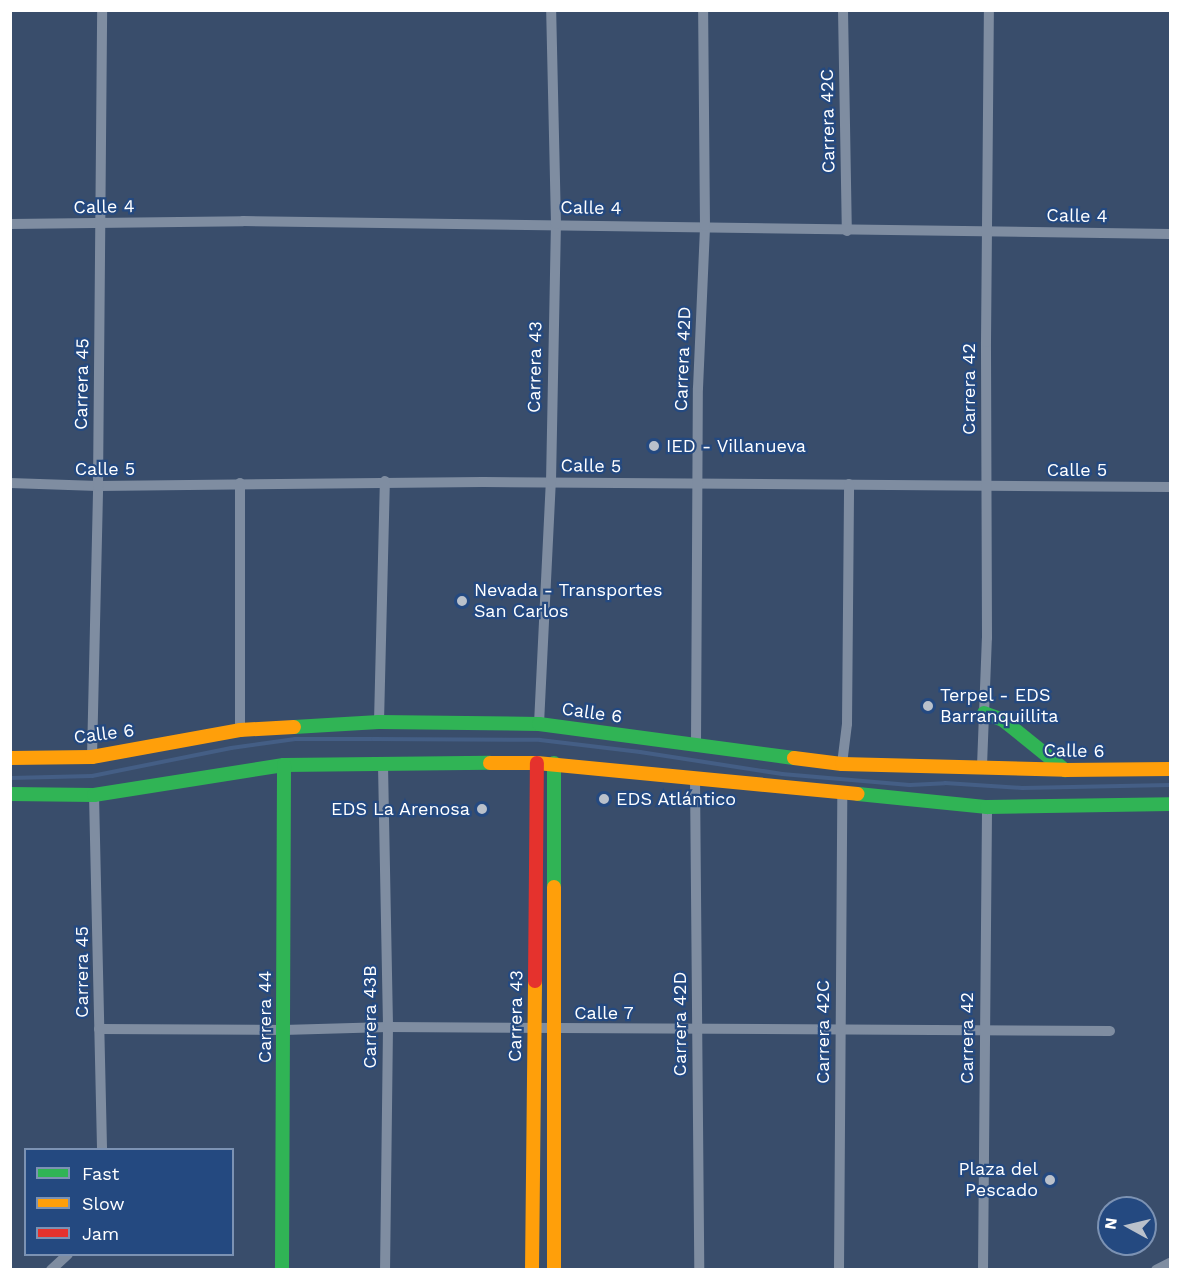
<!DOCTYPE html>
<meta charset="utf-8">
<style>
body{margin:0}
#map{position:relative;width:1181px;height:1280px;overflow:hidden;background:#394d6b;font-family:"Work Sans",sans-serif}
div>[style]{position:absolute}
.stream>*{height:4px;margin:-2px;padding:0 2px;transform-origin:2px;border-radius:2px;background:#445e85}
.street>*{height:10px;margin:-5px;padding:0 5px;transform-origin:5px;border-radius:5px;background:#7f8da1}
.fast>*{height:14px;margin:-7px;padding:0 7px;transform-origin:7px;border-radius:7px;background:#30b455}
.slow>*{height:14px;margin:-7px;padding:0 7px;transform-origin:7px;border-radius:7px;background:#ff9f0a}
.jam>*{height:14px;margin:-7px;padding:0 7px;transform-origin:7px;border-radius:7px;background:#e5322d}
.dots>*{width:16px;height:16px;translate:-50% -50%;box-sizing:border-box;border:3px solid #244980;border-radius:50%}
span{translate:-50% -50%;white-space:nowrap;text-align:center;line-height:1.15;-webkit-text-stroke:4.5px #244980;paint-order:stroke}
.street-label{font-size:18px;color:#fff}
.poi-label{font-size:18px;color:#fff}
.left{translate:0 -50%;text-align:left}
.right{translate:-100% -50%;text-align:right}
.frame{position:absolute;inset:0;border:12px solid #fff;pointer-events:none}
.legend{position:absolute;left:24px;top:1148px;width:210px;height:108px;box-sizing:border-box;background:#244980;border:2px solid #7c92b3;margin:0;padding:8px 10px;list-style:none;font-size:18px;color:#fff}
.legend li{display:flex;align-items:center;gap:12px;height:30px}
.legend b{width:30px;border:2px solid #7c92b3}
.north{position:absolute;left:1097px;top:1196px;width:60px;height:60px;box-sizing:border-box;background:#244980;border:2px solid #7c92b3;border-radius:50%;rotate:278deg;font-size:16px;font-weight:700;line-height:24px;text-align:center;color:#fff}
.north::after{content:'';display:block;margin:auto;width:21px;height:27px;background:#bac1cb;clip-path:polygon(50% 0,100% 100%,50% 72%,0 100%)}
</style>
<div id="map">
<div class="stream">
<div style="left:10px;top:778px;width:82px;rotate:-1.4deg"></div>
<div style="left:92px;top:776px;width:142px;rotate:-11.4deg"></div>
<div style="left:231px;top:748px;width:65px;rotate:-8deg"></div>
<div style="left:295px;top:739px;width:78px"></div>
<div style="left:373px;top:739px;width:167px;rotate:0.3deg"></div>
<div style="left:540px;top:740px;width:101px;rotate:6.8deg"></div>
<div style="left:640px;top:752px;width:144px;rotate:8.8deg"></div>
<div style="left:782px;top:774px;width:128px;rotate:4.9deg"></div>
<div style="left:910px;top:785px;width:35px;rotate:-3deg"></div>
<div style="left:945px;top:783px;width:77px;rotate:3.7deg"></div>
<div style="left:1022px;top:788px;width:148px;rotate:-1.2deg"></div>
</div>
<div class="street">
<div style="left:843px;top:10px;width:221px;rotate:89deg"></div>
<div style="left:10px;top:224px;width:233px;rotate:-0.7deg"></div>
<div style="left:243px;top:221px;width:927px;rotate:0.8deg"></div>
<div style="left:10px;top:483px;width:88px;rotate:2deg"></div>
<div style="left:98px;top:486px;width:385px;rotate:-0.6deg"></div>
<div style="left:483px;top:482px;width:687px;rotate:0.42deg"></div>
<div style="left:379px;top:722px;width:241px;rotate:-88.6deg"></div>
<div style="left:539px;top:724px;width:242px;rotate:-87.2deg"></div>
<div style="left:551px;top:482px;width:258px;rotate:-88.9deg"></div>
<div style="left:556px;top:224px;width:214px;rotate:-91.3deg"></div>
<div style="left:240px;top:730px;width:247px;rotate:-90deg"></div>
<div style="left:696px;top:745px;width:357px;rotate:-89.7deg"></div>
<div style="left:698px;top:388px;width:162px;rotate:-87.5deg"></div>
<div style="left:705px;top:226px;width:216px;rotate:-90.5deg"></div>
<div style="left:92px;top:757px;width:271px;rotate:-88.7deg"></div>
<div style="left:98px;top:486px;width:476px;rotate:-89.5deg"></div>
<div style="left:842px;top:764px;width:40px;rotate:-82.9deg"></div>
<div style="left:847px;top:724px;width:240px;rotate:-89.5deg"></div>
<div style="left:383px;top:765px;width:262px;rotate:88.9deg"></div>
<div style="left:388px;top:1027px;width:243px;rotate:90.7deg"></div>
<div style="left:982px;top:766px;width:128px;rotate:-87.8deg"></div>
<div style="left:987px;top:638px;width:296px;rotate:-90.2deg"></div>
<div style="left:986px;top:342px;width:332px;rotate:-89.5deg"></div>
<div style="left:695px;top:778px;width:492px;rotate:89.5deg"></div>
<div style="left:94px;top:795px;width:355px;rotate:88.7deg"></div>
<div style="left:99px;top:1029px;width:184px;rotate:0.3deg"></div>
<div style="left:283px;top:1030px;width:105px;rotate:-1.6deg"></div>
<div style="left:388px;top:1027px;width:722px;rotate:0.32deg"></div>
<div style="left:51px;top:1270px;width:23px;rotate:-43deg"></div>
<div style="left:839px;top:1270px;width:476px;rotate:-89.6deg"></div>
<div style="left:983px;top:1270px;width:463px;rotate:-89.5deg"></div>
<div style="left:1156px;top:1270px;width:16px;rotate:-27deg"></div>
</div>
<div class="fast">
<div style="left:984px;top:713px;width:20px;rotate:20deg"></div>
<div style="left:1003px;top:720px;width:80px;rotate:38.9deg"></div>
<div style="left:294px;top:727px;width:85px;rotate:-3.4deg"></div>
<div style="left:379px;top:722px;width:160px;rotate:0.7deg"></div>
<div style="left:539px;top:724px;width:257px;rotate:7.6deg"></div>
<div style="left:554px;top:763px;width:124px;rotate:90deg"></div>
<div style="left:10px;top:794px;width:84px;rotate:0.7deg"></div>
<div style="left:94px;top:795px;width:192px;rotate:-9deg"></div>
<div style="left:284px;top:765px;width:206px;rotate:-0.6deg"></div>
<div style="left:858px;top:794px;width:130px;rotate:5.8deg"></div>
<div style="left:987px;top:807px;width:183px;rotate:-0.9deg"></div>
<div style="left:282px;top:1270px;width:505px;rotate:-89.77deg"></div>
</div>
<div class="slow">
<div style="left:10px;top:758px;width:82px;rotate:-0.7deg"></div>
<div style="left:92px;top:757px;width:150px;rotate:-10.3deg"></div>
<div style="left:240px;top:730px;width:54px;rotate:-3.2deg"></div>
<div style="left:794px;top:758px;width:48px;rotate:7.1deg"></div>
<div style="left:842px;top:764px;width:223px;rotate:1.5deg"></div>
<div style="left:1065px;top:770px;width:105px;rotate:-0.5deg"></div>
<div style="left:490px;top:763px;width:47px"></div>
<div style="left:537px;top:763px;width:322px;rotate:5.5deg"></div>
<div style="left:554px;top:887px;width:383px;rotate:90deg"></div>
<div style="left:532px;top:1270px;width:289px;rotate:-89.4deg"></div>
</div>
<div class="jam">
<div style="left:535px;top:981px;width:218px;rotate:-89.5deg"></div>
</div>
<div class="dots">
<div style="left:654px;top:446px;background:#bac1cb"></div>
<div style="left:462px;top:601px;background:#bac1cb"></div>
<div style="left:928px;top:706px;background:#bac1cb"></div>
<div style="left:604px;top:799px;background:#bac1cb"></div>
<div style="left:482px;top:809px;background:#bac1cb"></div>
<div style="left:1050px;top:1180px;background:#bac1cb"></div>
</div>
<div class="street-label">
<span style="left:828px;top:121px;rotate:-91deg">Carrera 42C</span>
<span style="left:104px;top:207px;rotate:-1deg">Calle 4</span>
<span style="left:591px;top:208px;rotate:1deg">Calle 4</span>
<span style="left:1077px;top:216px;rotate:1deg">Calle 4</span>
<span style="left:683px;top:359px;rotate:-88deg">Carrera 42D</span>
<span style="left:535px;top:367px;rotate:-89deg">Carrera 43</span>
<span style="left:82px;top:384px;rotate:-89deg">Carrera 45</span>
<span style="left:969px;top:389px;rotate:-90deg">Carrera 42</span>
<span style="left:591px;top:466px;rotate:1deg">Calle 5</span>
<span style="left:105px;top:469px">Calle 5</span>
<span style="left:1077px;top:470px">Calle 5</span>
<span style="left:592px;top:713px;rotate:8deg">Calle 6</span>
<span style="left:104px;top:734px;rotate:-7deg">Calle 6</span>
<span style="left:1074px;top:751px;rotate:1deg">Calle 6</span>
<span style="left:82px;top:972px;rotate:-90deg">Carrera 45</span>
<span style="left:604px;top:1013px">Calle 7</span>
<span style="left:516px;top:1016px;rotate:-89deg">Carrera 43</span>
<span style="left:265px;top:1017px;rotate:-90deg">Carrera 44</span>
<span style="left:370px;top:1017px;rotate:-90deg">Carrera 43B</span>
<span style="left:680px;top:1024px;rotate:-90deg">Carrera 42D</span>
<span style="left:823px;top:1032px;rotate:-90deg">Carrera 42C</span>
<span style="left:967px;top:1038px;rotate:-90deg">Carrera 42</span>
</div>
<div class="poi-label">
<span class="left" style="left:666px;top:446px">IED - Villanueva</span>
<span class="left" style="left:474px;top:601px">Nevada - Transportes<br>San Carlos</span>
<span class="left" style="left:940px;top:706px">Terpel - EDS<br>Barranquillita</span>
<span class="left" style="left:616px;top:799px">EDS Atlántico</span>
<span class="right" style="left:470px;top:809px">EDS La Arenosa</span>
<span class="right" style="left:1038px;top:1180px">Plaza del<br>Pescado</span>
</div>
<div class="frame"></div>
<ul class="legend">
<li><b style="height:8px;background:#30b455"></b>Fast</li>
<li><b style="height:8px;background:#ff9f0a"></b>Slow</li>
<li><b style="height:8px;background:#e5322d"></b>Jam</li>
</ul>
<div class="north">N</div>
</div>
